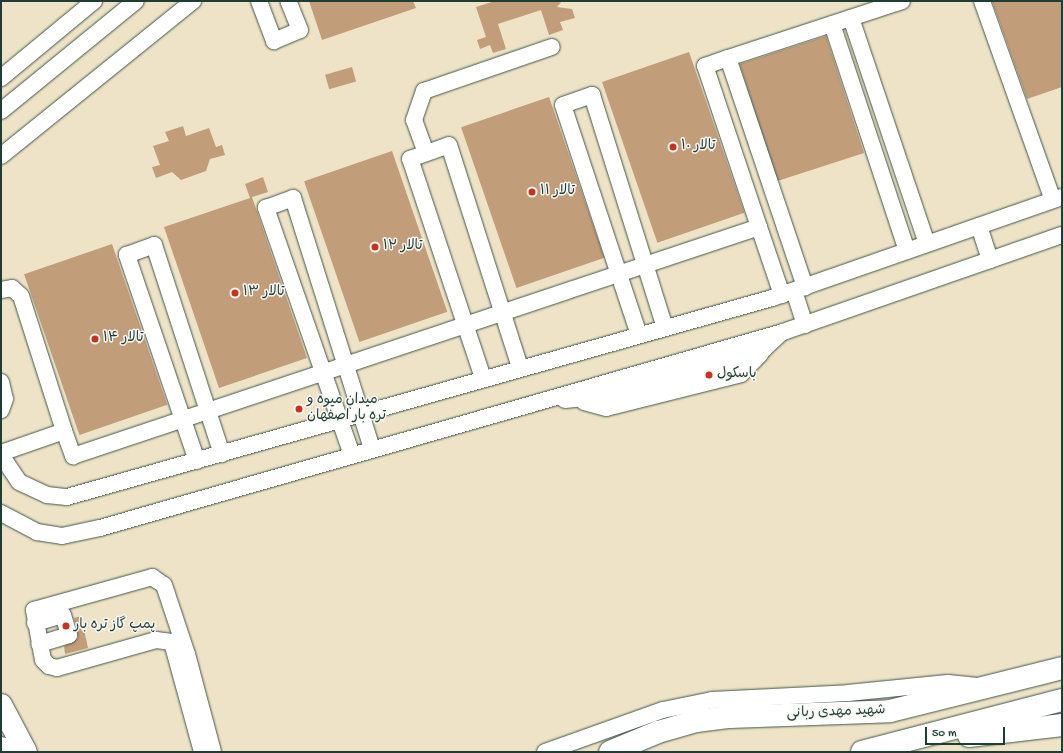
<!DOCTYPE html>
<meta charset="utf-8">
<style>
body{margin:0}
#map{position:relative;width:1063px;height:753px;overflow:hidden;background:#eee3c6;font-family:"Gochi Hand","Playpen Sans Arabic",sans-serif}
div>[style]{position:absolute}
.building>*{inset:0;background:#c29d7a;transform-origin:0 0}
.roads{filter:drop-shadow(0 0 1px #3e564a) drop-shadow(0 0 1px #3e564a)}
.minor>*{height:16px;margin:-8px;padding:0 8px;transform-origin:8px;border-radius:8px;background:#fff}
.highway>*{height:22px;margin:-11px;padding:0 11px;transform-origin:11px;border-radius:11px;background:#fff}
.dots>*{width:11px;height:11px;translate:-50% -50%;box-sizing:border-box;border:2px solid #f6f6f2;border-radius:50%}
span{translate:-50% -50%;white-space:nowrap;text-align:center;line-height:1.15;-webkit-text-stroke:3px #f6f6f2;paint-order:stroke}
.poi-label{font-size:14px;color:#1f3d34}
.left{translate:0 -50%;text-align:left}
.street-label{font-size:14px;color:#1f3d34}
.frame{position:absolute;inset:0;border:2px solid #1f3d34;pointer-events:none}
.scale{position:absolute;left:925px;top:727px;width:80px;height:18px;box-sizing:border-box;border:2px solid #1f3d34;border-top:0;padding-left:5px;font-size:12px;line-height:14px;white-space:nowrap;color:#1f3d34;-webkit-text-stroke:3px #f6f6f2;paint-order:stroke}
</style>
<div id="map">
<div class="building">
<div style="clip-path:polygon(309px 1px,413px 1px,416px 8px,322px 40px)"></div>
<div style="clip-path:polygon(495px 1px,562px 1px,557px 7px,572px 9px,575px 18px,560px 22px,563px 30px,549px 35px,541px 10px,498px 24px,506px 49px,493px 53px,490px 45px,480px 49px,477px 40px,486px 37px,476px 7px)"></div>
<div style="clip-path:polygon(992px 1px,1062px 1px,1062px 87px,1027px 99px)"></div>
<div style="left:826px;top:36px;width:123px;height:91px;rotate:72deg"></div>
<div style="left:689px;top:52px;width:170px;height:92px;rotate:71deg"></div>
<div style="left:352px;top:67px;width:15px;height:28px;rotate:74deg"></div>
<div style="left:549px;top:97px;width:170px;height:93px;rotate:71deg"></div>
<div style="clip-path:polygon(183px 126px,186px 136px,209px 128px,216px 147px,222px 145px,225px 155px,210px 159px,206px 171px,181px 180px,172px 172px,156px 178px,152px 167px,160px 165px,153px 146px,169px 141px,165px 132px)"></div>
<div style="left:392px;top:151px;width:170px;height:93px;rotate:71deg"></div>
<div style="clip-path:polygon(263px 177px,268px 192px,252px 197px,307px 358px,219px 388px,164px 227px,250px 198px,245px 184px)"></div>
<div style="left:112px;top:244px;width:170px;height:93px;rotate:71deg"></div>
<div style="clip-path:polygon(81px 616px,88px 648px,65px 654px,64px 646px,78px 638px,74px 618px)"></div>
</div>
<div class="roads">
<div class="minor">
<div style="left:259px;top:1px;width:43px;rotate:69.4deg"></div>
<div style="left:274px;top:41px;width:28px;rotate:-23deg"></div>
<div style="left:300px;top:30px;width:31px;rotate:-112deg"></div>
<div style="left:982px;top:1px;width:211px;rotate:70.4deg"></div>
<div style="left:851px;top:18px;width:238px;rotate:71.4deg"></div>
<div style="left:832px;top:24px;width:239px;rotate:71.7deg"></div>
<div style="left:728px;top:58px;width:183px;rotate:-18.1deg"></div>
<div style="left:1px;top:78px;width:121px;rotate:-39.6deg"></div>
<div style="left:1px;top:111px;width:174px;rotate:-39.2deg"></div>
<div style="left:426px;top:153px;width:35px;rotate:-110deg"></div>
<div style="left:414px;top:120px;width:31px;rotate:-71deg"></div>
<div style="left:424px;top:91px;width:135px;rotate:-19deg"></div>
<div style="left:1px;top:156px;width:247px;rotate:-38.9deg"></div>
<div style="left:979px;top:226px;width:36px;rotate:72deg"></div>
<div style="left:759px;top:227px;width:72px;rotate:71.3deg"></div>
<div style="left:1px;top:290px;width:11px;rotate:-10deg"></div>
<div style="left:12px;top:288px;width:12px;rotate:42deg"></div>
<div style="left:21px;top:296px;width:142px;rotate:72.3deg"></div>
<div style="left:794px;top:291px;width:36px;rotate:72deg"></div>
<div style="left:639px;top:335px;width:242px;rotate:-108.3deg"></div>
<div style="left:563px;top:105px;width:31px;rotate:-19deg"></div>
<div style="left:592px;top:95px;width:244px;rotate:72.6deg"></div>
<div style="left:483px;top:378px;width:231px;rotate:-108.4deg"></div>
<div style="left:410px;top:159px;width:41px;rotate:-19.7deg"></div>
<div style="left:449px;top:145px;width:234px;rotate:72.3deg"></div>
<div style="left:1px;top:382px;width:17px;rotate:77deg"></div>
<div style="left:5px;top:399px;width:12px;rotate:110deg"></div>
<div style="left:565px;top:400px;width:39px;rotate:-6deg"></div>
<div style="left:604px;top:396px;width:145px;rotate:-15.2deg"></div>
<div style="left:744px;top:358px;width:22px;rotate:-24deg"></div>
<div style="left:764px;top:349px;width:22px;rotate:-43deg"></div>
<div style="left:584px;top:402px;width:23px;rotate:15deg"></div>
<div style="left:606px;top:408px;width:139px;rotate:-14.1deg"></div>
<div style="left:741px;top:374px;width:28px;rotate:-46deg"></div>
<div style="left:1px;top:453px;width:67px;rotate:-19.2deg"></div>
<div style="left:64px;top:431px;width:27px;rotate:70deg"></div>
<div style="left:73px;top:456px;width:723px;rotate:-18.46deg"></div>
<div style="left:759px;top:227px;width:170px;rotate:-108.5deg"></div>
<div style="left:705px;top:66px;width:24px;rotate:-19deg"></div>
<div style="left:728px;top:58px;width:242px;rotate:71.4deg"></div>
<div style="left:1px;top:455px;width:32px;rotate:56deg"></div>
<div style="left:19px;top:482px;width:31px;rotate:25deg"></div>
<div style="left:47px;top:495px;width:20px;rotate:6deg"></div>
<div style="left:67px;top:497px;width:733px;rotate:-15.76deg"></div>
<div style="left:772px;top:298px;width:307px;rotate:-19.2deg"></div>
<div style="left:352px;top:455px;width:262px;rotate:-109.2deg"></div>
<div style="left:266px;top:208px;width:29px;rotate:-20deg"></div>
<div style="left:293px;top:198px;width:263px;rotate:72.5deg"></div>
<div style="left:197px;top:461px;width:218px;rotate:-108.8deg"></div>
<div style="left:127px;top:255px;width:29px;rotate:-20deg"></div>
<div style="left:154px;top:245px;width:220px;rotate:72deg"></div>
<div style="left:1px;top:513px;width:41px;rotate:27.8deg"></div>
<div style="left:37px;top:532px;width:25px;rotate:9deg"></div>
<div style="left:62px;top:536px;width:39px;rotate:-12deg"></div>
<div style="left:100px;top:528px;width:711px;rotate:-16.01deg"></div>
<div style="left:783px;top:332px;width:295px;rotate:-19.2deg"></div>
<div style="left:35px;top:623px;width:29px;rotate:-16deg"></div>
<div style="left:63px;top:615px;width:21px;rotate:73deg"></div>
<div style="left:69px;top:635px;width:31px;rotate:163deg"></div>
<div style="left:202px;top:752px;width:114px;rotate:-105.3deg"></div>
<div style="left:172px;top:642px;width:16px;rotate:-173deg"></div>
<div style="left:156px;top:640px;width:103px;rotate:164.2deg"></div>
<div style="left:57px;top:668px;width:8px;rotate:-166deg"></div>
<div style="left:49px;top:666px;width:8px;rotate:-135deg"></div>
<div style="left:43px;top:660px;width:51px;rotate:-100.2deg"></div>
<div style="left:34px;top:610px;width:123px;rotate:-15.6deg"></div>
<div style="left:152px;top:577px;width:14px;rotate:34deg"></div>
<div style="left:164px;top:585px;width:73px;rotate:71.6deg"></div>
<div style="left:187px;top:654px;width:101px;rotate:75.1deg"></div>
<div style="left:545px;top:752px;width:125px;rotate:-19.6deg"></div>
<div style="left:663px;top:710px;width:50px;rotate:-11.5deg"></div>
<div style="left:712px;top:700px;width:136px;rotate:-2.9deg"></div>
<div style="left:848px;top:693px;width:100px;rotate:-5.7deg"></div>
<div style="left:948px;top:683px;width:27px;rotate:6deg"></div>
</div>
<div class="highway">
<div style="left:1px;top:705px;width:53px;rotate:62deg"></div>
<div style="left:969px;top:736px;width:94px;rotate:-6.7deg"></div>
<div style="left:1px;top:748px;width:4px;rotate:63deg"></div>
<div style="left:610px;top:752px;width:52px;rotate:-22.6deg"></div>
<div style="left:658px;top:732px;width:40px;rotate:-16deg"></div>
<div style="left:696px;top:721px;width:34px;rotate:-7deg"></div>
<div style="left:730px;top:717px;width:160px;rotate:-2.1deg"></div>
<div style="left:890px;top:711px;width:177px;rotate:-14deg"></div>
<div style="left:862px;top:752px;width:207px;rotate:-14.6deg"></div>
</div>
</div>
<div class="dots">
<div style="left:673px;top:147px;background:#c8321e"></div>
<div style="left:532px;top:192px;background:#c8321e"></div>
<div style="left:375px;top:247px;background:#c8321e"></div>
<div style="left:235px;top:293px;background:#c8321e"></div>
<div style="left:95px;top:339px;background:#c8321e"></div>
<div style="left:709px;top:375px;background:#c8321e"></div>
<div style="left:299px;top:409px;background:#c8321e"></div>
<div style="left:66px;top:626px;background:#c8321e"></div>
</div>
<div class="poi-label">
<span class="left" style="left:681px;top:147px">تالار ۱۰</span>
<span class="left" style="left:540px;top:192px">تالار ۱۱</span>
<span class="left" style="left:383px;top:247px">تالار ۱۲</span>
<span class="left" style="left:243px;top:293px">تالار ۱۳</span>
<span class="left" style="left:103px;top:339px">تالار ۱۴</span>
<span class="left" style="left:717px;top:375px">باسكول</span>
<span class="left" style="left:307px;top:409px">میدان میوه و<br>تره بار اصفهان</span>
<span class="left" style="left:74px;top:626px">پمپ گاز تره بار</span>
</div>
<div class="street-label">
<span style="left:836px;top:713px;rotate:-2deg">شهید مهدی ربانی</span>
</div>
<div class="frame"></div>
<div class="scale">50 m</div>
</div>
